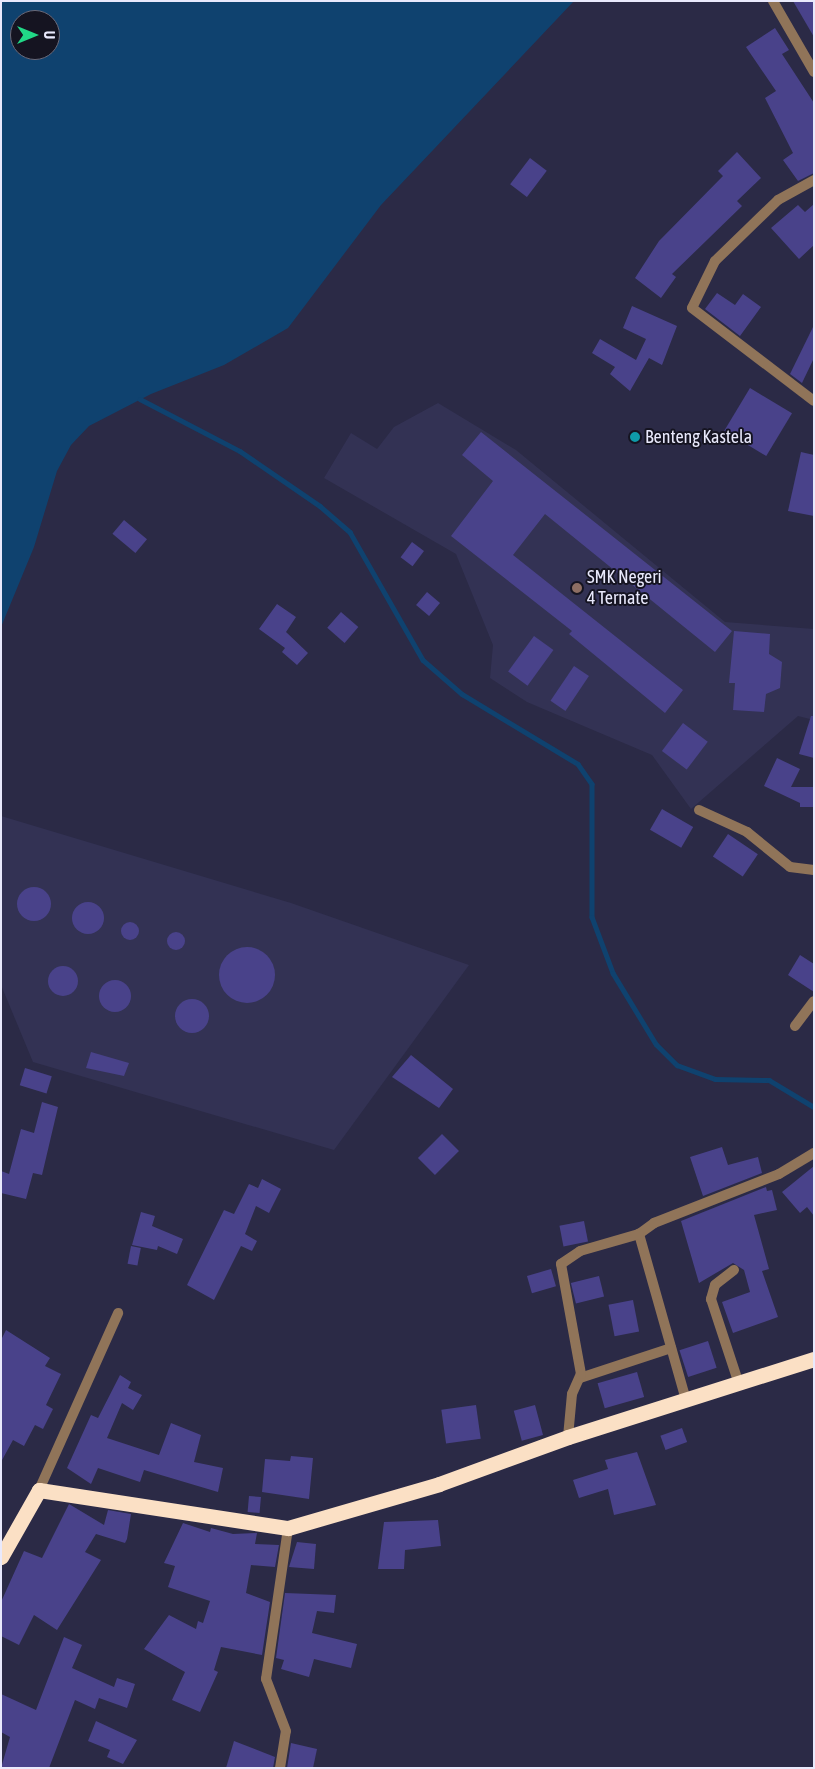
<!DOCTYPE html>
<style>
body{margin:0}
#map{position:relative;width:815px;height:1769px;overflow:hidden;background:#2b2a46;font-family:"Asap Condensed",sans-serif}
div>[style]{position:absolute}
.built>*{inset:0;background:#333254}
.water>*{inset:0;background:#0f426f}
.stream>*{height:4.5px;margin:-2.25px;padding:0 2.25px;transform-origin:2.25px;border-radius:2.25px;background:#0f426f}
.building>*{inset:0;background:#49428a;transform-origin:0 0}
.round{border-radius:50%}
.street>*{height:10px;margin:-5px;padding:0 5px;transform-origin:5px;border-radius:5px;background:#907459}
.highway>*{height:15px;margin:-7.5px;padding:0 7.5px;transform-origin:7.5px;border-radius:7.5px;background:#fbe0c5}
.dots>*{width:14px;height:14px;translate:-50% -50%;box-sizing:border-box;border:2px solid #151421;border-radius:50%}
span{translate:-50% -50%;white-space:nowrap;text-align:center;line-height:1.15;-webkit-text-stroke:4px #151421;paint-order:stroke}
.poi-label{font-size:18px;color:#e9e9fc}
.left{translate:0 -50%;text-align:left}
.frame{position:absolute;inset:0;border:2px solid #e9e9fc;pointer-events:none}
.north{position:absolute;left:10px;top:10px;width:50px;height:50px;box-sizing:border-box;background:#151421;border:1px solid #6a6979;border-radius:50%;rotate:90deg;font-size:14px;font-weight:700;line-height:20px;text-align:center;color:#e9e9fc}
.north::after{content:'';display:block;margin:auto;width:18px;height:22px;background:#21d887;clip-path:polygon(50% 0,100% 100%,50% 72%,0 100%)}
</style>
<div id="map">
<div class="built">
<div style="clip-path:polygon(438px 403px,516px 450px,725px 622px,814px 629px,814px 720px,798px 716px,691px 809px,652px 755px,527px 702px,490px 678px,493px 645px,456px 554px,324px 478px,351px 433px,377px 449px,394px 427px)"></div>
<div style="clip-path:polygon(1px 816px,291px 903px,469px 965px,334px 1150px,33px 1062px,1px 985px)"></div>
</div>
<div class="water">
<div style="clip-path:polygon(evenodd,1px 1px,574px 1px,381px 205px,288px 328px,224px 365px,151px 394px,89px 426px,71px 445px,57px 471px,34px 547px,1px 627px,1px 1px,20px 20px,50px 20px,50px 50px,20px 50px,20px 20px)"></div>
</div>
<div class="stream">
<div style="left:140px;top:399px;width:113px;rotate:27.5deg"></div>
<div style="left:240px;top:451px;width:97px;rotate:34.5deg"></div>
<div style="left:320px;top:506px;width:40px;rotate:41deg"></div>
<div style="left:350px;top:532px;width:147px;rotate:60.3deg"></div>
<div style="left:423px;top:660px;width:52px;rotate:41.1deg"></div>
<div style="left:462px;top:694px;width:135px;rotate:31.1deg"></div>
<div style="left:578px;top:764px;width:24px;rotate:55deg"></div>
<div style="left:592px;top:784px;width:133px;rotate:90deg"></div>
<div style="left:592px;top:917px;width:60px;rotate:69.4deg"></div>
<div style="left:613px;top:973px;width:83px;rotate:58.8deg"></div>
<div style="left:656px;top:1044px;width:30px;rotate:45deg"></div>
<div style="left:677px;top:1065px;width:40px;rotate:20.2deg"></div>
<div style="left:715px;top:1079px;width:54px;rotate:1.1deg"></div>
<div style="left:769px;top:1080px;width:52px;rotate:31deg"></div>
</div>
<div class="building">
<div style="clip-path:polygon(793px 1px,814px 1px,814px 37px)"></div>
<div style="clip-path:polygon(775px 28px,789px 50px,782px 54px,814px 103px,814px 173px,798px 181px,783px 160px,793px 153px,765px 98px,776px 91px,746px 47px)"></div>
<div style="clip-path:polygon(737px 152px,761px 178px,737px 201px,742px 206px,672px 274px,676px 277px,661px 298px,635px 278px,659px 241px,723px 176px,718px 171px)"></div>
<div style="left:530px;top:158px;width:21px;height:33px;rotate:37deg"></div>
<div style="clip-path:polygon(814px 204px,814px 245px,799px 259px,771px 228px,798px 205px,805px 212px)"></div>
<div style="clip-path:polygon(717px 293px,735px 305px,743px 294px,761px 307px,740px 336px,705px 309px)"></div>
<div style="clip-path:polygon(632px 306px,677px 326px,662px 365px,649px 358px,630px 391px,610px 374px,615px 367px,592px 353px,600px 339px,636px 360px,646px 339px,623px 328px)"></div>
<div style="clip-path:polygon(814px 325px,814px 358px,802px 383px,790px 374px)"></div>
<div style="left:750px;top:388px;width:49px;height:50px;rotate:31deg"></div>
<div style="clip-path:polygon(481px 432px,732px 631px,715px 652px,545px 514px,513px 555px,683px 690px,665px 713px,569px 634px,572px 631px,451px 536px,493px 481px,462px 455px)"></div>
<div style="clip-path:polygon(801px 452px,814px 455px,814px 516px,788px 511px)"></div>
<div style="left:124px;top:520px;width:30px;height:18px;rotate:40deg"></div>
<div style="left:412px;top:542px;width:15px;height:19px;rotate:37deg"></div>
<div style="left:427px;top:592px;width:17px;height:17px;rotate:40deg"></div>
<div style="clip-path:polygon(277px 604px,296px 617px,286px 632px,308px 653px,297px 665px,282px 652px,285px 648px,259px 629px)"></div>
<div style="left:341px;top:612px;width:23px;height:21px;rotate:41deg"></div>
<div style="clip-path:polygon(734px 631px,770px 634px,769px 654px,782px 662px,780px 688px,766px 694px,764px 712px,733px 710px,735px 683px,729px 683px)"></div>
<div style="left:534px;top:636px;width:24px;height:44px;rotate:36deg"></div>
<div style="left:574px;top:666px;width:18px;height:42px;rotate:34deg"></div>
<div style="clip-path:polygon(811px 716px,814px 716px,814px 758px,799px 754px)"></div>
<div style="left:683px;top:723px;width:31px;height:35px;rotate:37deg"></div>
<div style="clip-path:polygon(777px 758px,800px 769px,791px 787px,814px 787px,814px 807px,800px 807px,800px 803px,764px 786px)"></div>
<div style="left:662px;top:809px;width:36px;height:24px;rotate:30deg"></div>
<div style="left:728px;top:834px;width:36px;height:27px;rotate:34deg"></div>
<div class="round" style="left:17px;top:887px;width:34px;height:34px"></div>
<div class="round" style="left:72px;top:902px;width:32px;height:32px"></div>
<div class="round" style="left:121px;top:922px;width:18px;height:18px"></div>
<div class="round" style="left:167px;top:932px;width:18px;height:18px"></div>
<div class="round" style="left:219px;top:947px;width:56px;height:56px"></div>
<div style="clip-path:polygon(800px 955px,814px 964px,814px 992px,788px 975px)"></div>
<div class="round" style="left:48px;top:966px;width:30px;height:30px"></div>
<div class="round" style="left:99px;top:980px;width:32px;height:32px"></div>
<div class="round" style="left:175px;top:999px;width:34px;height:34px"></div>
<div style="clip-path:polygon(91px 1052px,129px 1063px,124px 1076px,86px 1068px)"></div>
<div style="clip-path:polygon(411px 1055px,453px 1089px,439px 1108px,392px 1077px)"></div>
<div style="left:25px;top:1068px;width:28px;height:18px;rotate:17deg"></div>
<div style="clip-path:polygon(42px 1102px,58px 1107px,42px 1175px,33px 1173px,26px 1199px,1px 1193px,1px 1171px,9px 1174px,21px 1129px,34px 1133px)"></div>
<div style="left:442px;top:1134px;width:24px;height:34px;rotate:45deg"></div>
<div style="clip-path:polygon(722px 1147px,728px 1165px,758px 1157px,762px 1173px,703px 1196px,690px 1157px)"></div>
<div style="clip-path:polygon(814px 1166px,814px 1216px,807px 1207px,800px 1213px,782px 1192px)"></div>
<div style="clip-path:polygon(262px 1179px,281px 1189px,269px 1213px,256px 1206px,245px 1234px,257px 1241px,252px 1251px,241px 1246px,214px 1300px,187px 1285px,224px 1210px,234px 1214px,249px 1184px,258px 1188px)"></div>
<div style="clip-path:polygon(766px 1187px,767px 1191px,772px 1190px,777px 1210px,754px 1215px,769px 1269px,762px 1271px,778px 1317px,733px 1333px,722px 1302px,750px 1292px,744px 1270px,733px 1263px,699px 1283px,681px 1221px)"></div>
<div style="clip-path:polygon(141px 1212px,155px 1216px,152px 1226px,183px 1239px,177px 1254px,158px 1246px,157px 1250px,132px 1245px)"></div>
<div style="left:584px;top:1221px;width:21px;height:25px;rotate:79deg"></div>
<div style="left:131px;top:1246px;width:10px;height:18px;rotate:11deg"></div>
<div style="left:551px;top:1269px;width:18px;height:25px;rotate:74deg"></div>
<div style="left:599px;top:1276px;width:21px;height:29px;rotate:76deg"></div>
<div style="left:633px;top:1300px;width:32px;height:25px;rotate:79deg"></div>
<div style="clip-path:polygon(6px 1330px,50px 1358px,45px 1366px,61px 1374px,46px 1405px,53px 1409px,43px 1429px,35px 1425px,24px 1446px,13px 1440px,1px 1462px,1px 1340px)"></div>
<div style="left:708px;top:1341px;width:28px;height:30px;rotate:72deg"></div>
<div style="left:637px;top:1372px;width:26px;height:41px;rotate:74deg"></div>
<div style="clip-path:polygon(120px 1375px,131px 1382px,128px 1388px,142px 1395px,133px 1410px,122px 1403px,107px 1438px,159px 1455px,171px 1423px,201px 1435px,194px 1462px,223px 1468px,218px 1492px,144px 1470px,140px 1482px,98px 1468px,91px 1484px,67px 1468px,91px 1415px,98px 1418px)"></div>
<div style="left:476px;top:1405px;width:34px;height:35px;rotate:82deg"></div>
<div style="left:535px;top:1405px;width:31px;height:22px;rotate:75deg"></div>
<div style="left:682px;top:1428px;width:15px;height:23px;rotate:70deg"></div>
<div style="clip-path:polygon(637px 1452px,656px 1505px,614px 1515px,608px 1489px,579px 1498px,573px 1480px,608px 1469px,605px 1460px)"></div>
<div style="clip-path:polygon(291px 1456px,313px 1458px,309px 1499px,262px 1492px,265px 1459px,290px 1461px)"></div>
<div style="left:249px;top:1496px;width:12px;height:16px;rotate:5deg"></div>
<div style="clip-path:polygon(69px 1504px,104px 1525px,108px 1510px,131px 1514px,127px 1539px,125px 1543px,96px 1534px,85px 1552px,101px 1560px,57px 1630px,34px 1615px,19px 1645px,1px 1636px,1px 1602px,24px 1551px,42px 1558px)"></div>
<div style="clip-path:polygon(438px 1520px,441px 1546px,405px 1550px,404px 1569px,378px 1569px,384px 1522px)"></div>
<div style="clip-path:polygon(183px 1523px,210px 1532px,211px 1528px,233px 1534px,257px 1533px,255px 1544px,279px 1545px,275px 1567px,251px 1565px,246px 1593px,270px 1602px,262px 1655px,221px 1647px,214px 1670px,218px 1672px,200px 1712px,172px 1700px,185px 1672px,144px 1649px,169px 1615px,196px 1629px,198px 1621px,203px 1623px,210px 1601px,168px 1587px,175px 1566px,164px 1563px)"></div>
<div style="clip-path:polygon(297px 1542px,316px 1544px,314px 1569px,289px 1567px)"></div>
<div style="clip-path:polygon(285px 1593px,336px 1595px,334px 1613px,317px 1611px,312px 1633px,357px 1644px,351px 1668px,314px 1659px,309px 1677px,281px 1669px,284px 1660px,276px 1658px)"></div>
<div style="clip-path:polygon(64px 1637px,82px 1645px,72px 1668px,114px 1687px,117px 1678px,135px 1684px,127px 1708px,99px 1698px,95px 1709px,75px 1700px,49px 1768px,1px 1768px,10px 1737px,1px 1732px,1px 1694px,36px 1710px)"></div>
<div style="clip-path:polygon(96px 1721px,137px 1740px,123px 1764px,107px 1757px,110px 1750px,88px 1741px)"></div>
<div style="clip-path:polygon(234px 1741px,275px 1757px,273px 1768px,226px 1768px)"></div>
<div style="clip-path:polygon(291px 1743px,317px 1749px,313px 1768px,287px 1768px)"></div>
</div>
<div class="street">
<div style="left:773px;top:1px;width:82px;rotate:60deg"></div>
<div style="left:814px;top:180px;width:41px;rotate:150.9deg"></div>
<div style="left:778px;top:200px;width:88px;rotate:135.9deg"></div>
<div style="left:715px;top:261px;width:52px;rotate:116.1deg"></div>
<div style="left:692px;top:308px;width:153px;rotate:37.3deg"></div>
<div style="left:699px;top:810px;width:53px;rotate:24.6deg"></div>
<div style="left:747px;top:832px;width:55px;rotate:39.1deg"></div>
<div style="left:790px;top:867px;width:24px;rotate:7deg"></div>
<div style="left:795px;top:1026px;width:31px;rotate:-53deg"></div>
<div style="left:734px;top:1270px;width:24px;rotate:142deg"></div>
<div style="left:715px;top:1285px;width:15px;rotate:106deg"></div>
<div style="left:711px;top:1299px;width:89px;rotate:71.8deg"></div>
<div style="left:580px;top:1378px;width:96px;rotate:-18.2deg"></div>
<div style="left:686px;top:1400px;width:173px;rotate:-105.8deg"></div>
<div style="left:639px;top:1234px;width:19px;rotate:-36deg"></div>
<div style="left:654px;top:1223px;width:134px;rotate:-21.4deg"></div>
<div style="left:779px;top:1174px;width:41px;rotate:-31deg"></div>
<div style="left:568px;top:1437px;width:43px;rotate:-84.7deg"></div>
<div style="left:572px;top:1394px;width:22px;rotate:-66deg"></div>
<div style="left:581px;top:1374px;width:112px;rotate:-100.3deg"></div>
<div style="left:561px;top:1264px;width:23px;rotate:-34deg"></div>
<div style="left:580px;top:1251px;width:61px;rotate:-16.1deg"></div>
<div style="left:39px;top:1490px;width:194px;rotate:-65.9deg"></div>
<div style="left:280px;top:1768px;width:37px;rotate:-81deg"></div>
<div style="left:286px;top:1731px;width:56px;rotate:-111deg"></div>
<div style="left:266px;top:1679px;width:153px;rotate:-81.7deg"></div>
</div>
<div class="highway">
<div style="left:1px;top:1557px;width:77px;rotate:-60.4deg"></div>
<div style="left:39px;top:1490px;width:252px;rotate:8.7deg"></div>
<div style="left:288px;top:1528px;width:157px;rotate:-16.2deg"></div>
<div style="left:439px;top:1484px;width:137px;rotate:-20deg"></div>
<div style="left:568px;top:1437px;width:258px;rotate:-17.6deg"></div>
</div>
<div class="dots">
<div style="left:635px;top:437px;background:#0f9aa8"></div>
<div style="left:577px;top:588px;background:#8d6e63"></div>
</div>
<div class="poi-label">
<span class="left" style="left:645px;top:437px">Benteng Kastela</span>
<span class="left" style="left:587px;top:588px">SMK Negeri<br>4 Ternate</span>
</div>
<div class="frame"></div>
<div class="north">U</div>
</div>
